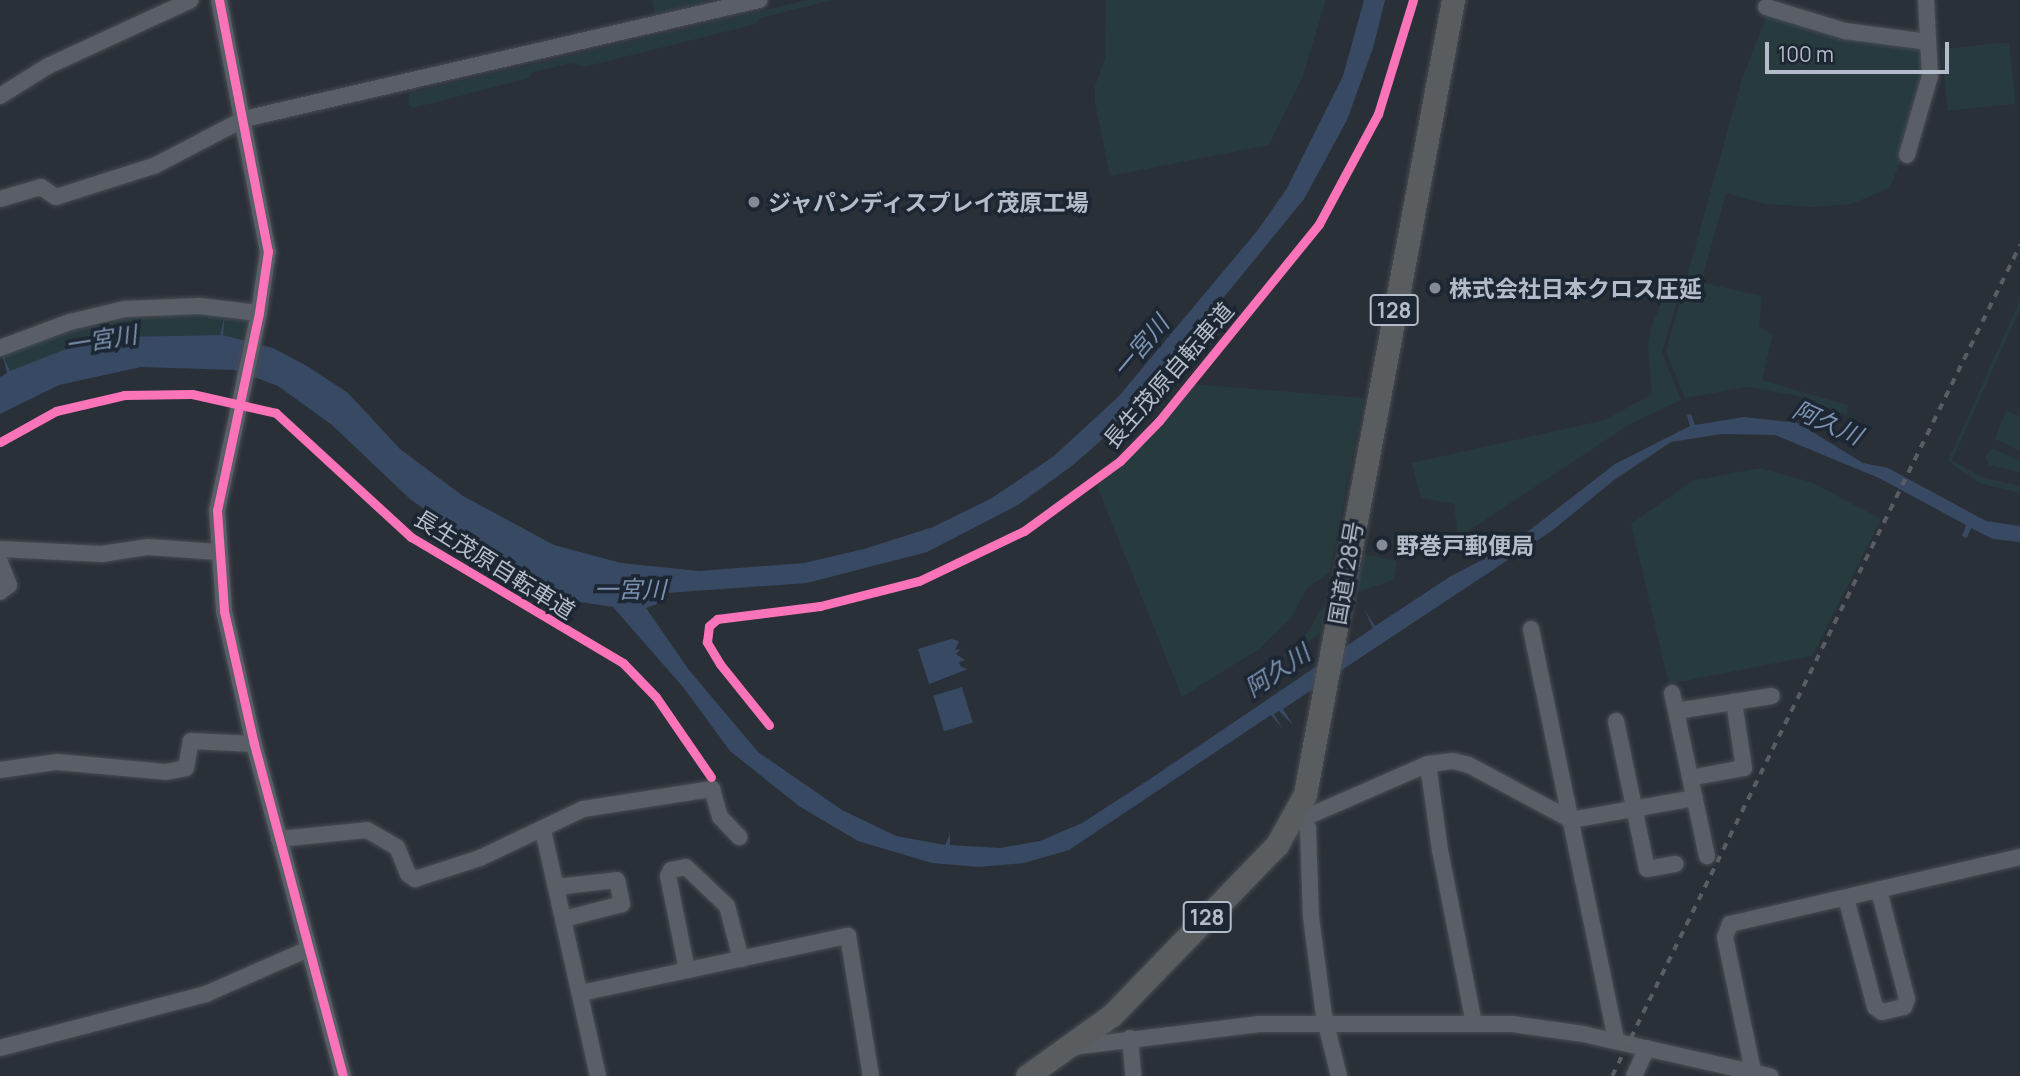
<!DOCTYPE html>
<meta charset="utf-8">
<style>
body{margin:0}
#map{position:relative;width:2020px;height:1076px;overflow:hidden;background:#2a3038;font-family:Manrope,"Noto Sans JP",sans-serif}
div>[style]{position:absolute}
.green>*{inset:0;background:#273a3e;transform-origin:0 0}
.water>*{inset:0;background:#384963;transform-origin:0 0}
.roads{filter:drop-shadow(0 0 2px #484c53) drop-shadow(0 0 2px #484c53)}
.minor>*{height:16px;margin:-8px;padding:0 8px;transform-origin:8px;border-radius:8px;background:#5a5e66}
.highway>*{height:23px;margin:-11.5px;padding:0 11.5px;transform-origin:11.5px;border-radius:11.5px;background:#5a5d60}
.rail>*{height:3.5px;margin-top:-1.75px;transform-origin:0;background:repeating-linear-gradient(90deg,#595d64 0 7px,transparent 0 14px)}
.cycleway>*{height:9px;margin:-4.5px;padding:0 4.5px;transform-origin:4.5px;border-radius:4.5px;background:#fb73b8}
.dots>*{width:19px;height:19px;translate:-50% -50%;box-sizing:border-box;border:4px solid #1d2633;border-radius:50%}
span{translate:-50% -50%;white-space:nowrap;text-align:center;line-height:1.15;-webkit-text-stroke:7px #1d2633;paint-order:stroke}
.shield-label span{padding:2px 5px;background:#1d2633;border:2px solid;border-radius:5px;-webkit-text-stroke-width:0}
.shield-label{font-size:21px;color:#b4bcc9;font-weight:700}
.poi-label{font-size:23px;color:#b4bcc9;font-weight:700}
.left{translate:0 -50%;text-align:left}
.street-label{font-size:23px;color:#b4bcc9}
.water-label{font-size:24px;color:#7c92b1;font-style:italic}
.scale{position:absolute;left:1765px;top:42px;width:184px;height:32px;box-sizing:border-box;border:4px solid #b4bcc9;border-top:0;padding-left:9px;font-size:21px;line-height:24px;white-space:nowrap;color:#b4bcc9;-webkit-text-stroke:5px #1d2633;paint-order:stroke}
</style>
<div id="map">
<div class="green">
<div style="clip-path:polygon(652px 0,712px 0,655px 14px)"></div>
<div style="clip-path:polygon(808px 0,833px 0,760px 18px,756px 24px,584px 67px,571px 63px,533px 72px,529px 78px,413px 108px,408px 105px,409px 93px)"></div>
<div style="clip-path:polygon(1106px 0,1326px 0,1302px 78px,1269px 145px,1110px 176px,1095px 102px,1095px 86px,1105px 58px)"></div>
<div style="clip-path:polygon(1767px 14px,1822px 32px,1924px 50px,1926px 64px,1911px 132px,1890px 188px,1851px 204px,1814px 207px,1765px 204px,1726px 193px,1699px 289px,1704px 283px,1762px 296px,1759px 327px,1773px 334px,1762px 380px,1848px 405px,1847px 416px,1799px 396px,1748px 387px,1685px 398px,1666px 352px,1741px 82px)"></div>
<div style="left:2009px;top:42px;width:62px;height:68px;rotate:84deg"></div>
<div style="clip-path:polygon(1684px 277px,1662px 352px,1681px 400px,1630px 424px,1458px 538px,1454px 504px,1421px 498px,1412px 463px,1605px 420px,1652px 394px,1648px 346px,1651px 328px,1670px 282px)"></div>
<div style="clip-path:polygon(2020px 300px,2020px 309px,1952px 460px,1981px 477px,2020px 486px,2020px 493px,1979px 483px,1948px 461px)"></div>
<div style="clip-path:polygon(143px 311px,222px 313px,220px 335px,119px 337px,9px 372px,2px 353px,29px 339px)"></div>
<div style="clip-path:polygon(225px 313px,250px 314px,242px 339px,222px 335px)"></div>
<div style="clip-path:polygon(1193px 384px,1364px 398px,1330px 572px,1307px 588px,1291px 618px,1259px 649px,1182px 697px,1096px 484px,1146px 440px)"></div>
<div style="clip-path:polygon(2006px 410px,2020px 417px,2020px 451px,1995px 439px)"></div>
<div style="clip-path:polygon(1992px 448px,2020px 461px,2020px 472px,1989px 465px,1985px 456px)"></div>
<div style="clip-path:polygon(1760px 468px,1811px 482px,1881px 519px,1812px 656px,1669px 684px,1631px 524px,1692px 481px)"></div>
<div style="clip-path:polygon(1364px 554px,1397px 561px,1394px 580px,1356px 593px)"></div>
<div style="clip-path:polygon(1326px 602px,1321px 633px,1278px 661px,1307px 633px)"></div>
</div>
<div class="water">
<div style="clip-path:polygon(1364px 0,1385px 0,1373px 48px,1347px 120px,1304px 199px,1122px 422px,1073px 465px,1018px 505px,927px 552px,807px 583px,667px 593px,662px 602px,646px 608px,689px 670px,758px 752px,842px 810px,896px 836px,945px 845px,950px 834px,950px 845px,1000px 848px,1040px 841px,1082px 823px,1147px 781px,1373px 628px,1364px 609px,1375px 626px,1451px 576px,1509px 546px,1615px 464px,1690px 426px,1687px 415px,1691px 414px,1695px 425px,1744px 417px,1798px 423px,1863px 463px,1888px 468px,1986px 521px,2020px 526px,2020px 542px,1993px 539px,1971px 528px,1967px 538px,1962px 536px,1966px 525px,1879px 478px,1775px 435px,1722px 434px,1671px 442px,1614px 480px,1553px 530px,1283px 709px,1293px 725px,1279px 711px,1274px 714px,1282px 728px,1271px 715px,1069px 850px,1024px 863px,979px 867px,932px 863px,858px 841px,799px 806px,730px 751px,683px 687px,613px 607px,567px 600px,470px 542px,410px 499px,332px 425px,278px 386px,235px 370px,141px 367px,59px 385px,0 414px,0 377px,7px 373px,2px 353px,10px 371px,66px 349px,119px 337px,220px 335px,225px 313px,223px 335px,273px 348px,307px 366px,348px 393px,400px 449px,463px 496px,554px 545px,621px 563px,699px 571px,804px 563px,864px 549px,933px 527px,992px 498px,1054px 456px,1119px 396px,1257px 231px,1286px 190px,1343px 76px)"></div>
<div style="clip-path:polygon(951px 639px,959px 641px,955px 650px,961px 649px,956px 654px,965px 660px,959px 662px,961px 667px,968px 669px,929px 684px,918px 649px)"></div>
<div style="left:962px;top:687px;width:37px;height:30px;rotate:73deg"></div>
</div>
<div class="roads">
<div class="minor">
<div style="left:219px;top:0;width:256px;rotate:79deg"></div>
<div style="left:268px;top:251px;width:63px;rotate:98.3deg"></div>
<div style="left:259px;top:313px;width:201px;rotate:102deg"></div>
<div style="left:217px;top:510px;width:101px;rotate:86deg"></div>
<div style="left:224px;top:611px;width:136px;rotate:77.3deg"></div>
<div style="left:254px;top:744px;width:344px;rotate:75deg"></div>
<div style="left:1766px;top:7px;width:83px;rotate:16.9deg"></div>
<div style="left:1845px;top:31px;width:84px;rotate:7.5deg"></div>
<div style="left:0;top:96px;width:57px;rotate:-32deg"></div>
<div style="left:48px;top:66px;width:157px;rotate:-24.8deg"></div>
<div style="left:1907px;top:155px;width:82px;rotate:-73.8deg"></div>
<div style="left:1930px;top:76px;width:76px;rotate:-93deg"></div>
<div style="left:0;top:199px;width:43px;rotate:-16.3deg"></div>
<div style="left:41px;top:187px;width:18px;rotate:34deg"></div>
<div style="left:56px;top:197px;width:105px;rotate:-17.7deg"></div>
<div style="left:156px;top:165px;width:99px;rotate:-27.6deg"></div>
<div style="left:244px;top:119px;width:529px;rotate:-13.01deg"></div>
<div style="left:0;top:348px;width:75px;rotate:-20.4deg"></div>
<div style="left:70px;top:322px;width:57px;rotate:-13.3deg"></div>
<div style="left:125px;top:309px;width:74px;rotate:-2.3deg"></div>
<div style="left:199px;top:306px;width:60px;rotate:6.7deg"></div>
<div style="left:0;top:549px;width:102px;rotate:2.8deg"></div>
<div style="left:102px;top:554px;width:47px;rotate:-8.7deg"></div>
<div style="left:148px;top:547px;width:70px;rotate:4.1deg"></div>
<div style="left:0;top:562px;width:25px;rotate:69deg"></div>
<div style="left:9px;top:585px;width:11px;rotate:142deg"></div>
<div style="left:1531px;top:629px;width:421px;rotate:78.3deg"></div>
<div style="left:1672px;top:693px;width:167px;rotate:77.9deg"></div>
<div style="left:1676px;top:711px;width:97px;rotate:-8.9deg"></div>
<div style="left:1616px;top:721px;width:151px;rotate:78.2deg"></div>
<div style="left:1647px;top:869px;width:29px;rotate:-10deg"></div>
<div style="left:1428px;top:764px;width:87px;rotate:82.1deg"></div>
<div style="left:1440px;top:850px;width:176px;rotate:78.9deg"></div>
<div style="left:0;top:770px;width:58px;rotate:-8deg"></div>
<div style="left:57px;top:762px;width:109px;rotate:5.2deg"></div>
<div style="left:166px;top:772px;width:20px;rotate:-11deg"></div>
<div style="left:186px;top:768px;width:27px;rotate:-80deg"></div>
<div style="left:191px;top:741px;width:63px;rotate:2.7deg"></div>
<div style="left:1690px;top:778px;width:55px;rotate:-10.5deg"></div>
<div style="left:1744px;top:768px;width:67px;rotate:-98.6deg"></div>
<div style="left:1297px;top:813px;width:19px;rotate:54deg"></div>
<div style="left:1308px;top:828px;width:89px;rotate:88.1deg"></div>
<div style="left:1311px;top:917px;width:100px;rotate:82.5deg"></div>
<div style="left:1324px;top:1016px;width:62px;rotate:76deg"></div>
<div style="left:1302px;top:819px;width:137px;rotate:-23.6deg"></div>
<div style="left:1428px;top:764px;width:25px;rotate:-7deg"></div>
<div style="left:1453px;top:761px;width:16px;rotate:14deg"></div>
<div style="left:1469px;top:765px;width:116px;rotate:28.3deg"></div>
<div style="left:1571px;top:820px;width:126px;rotate:-10.1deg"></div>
<div style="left:543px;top:830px;width:252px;rotate:77.4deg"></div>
<div style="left:279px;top:839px;width:88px;rotate:-5.8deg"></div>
<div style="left:367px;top:830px;width:34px;rotate:30deg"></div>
<div style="left:397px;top:847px;width:29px;rotate:68deg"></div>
<div style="left:408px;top:874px;width:9px;rotate:36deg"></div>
<div style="left:415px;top:879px;width:68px;rotate:-17.9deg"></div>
<div style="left:480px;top:858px;width:114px;rotate:-25.4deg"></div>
<div style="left:583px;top:809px;width:131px;rotate:-8.8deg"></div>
<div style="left:712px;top:789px;width:29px;rotate:74deg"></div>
<div style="left:720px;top:817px;width:28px;rotate:46deg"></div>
<div style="left:556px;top:887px;width:61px;rotate:-6.5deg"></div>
<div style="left:617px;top:880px;width:25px;rotate:78deg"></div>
<div style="left:622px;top:904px;width:60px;rotate:165.5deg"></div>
<div style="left:1846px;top:898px;width:113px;rotate:75.1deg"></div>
<div style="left:1875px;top:1007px;width:9px;rotate:36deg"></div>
<div style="left:1882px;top:1012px;width:23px;rotate:-13deg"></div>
<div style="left:1904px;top:1007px;width:9px;rotate:-69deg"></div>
<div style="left:1907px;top:999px;width:112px;rotate:-104.5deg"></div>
<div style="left:687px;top:970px;width:96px;rotate:-101.4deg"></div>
<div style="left:668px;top:876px;width:7px;rotate:-63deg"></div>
<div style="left:671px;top:870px;width:15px;rotate:-11deg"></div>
<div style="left:686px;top:867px;width:57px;rotate:43.6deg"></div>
<div style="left:727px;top:906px;width:55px;rotate:75.2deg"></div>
<div style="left:581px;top:993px;width:273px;rotate:-12.1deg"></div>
<div style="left:848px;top:936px;width:142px;rotate:80.7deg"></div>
<div style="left:1130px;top:1038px;width:38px;rotate:85deg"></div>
<div style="left:1072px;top:1047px;width:187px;rotate:-7deg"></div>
<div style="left:1258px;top:1024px;width:254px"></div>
<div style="left:1512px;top:1024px;width:72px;rotate:8deg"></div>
<div style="left:1583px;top:1034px;width:192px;rotate:12.7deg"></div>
<div style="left:0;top:1048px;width:213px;rotate:-14.7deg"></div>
<div style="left:206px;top:994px;width:111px;rotate:-23.8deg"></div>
<div style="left:1634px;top:1076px;width:31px;rotate:-65deg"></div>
<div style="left:1754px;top:1076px;width:142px;rotate:-101.8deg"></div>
<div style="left:1725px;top:937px;width:14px;rotate:-69deg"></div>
<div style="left:1730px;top:924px;width:298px;rotate:-13deg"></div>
</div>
<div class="highway">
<div style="left:1027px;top:1076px;width:105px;rotate:-35.7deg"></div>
<div style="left:1112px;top:1015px;width:237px;rotate:-45.9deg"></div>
<div style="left:1277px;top:845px;width:58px;rotate:-61.2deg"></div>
<div style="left:1305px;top:794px;width:808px;rotate:-79.44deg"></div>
</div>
</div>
<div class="rail">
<div style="left:1612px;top:1076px;width:926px;rotate:-63.85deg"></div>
</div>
<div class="cycleway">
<div style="left:219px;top:0;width:256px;rotate:79deg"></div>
<div style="left:268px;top:251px;width:63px;rotate:98.3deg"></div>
<div style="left:259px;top:313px;width:201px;rotate:102deg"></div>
<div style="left:217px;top:510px;width:101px;rotate:86deg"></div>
<div style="left:224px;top:611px;width:136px;rotate:77.3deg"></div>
<div style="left:254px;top:744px;width:344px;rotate:75deg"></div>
<div style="left:0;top:442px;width:64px;rotate:-29deg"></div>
<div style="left:56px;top:411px;width:70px;rotate:-13.2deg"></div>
<div style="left:124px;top:395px;width:68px;rotate:-0.8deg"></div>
<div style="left:192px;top:394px;width:86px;rotate:12.7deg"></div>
<div style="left:276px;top:413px;width:183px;rotate:42.6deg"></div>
<div style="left:411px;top:537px;width:247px;rotate:30.7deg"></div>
<div style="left:623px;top:663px;width:47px;rotate:45.9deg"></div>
<div style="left:656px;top:697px;width:97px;rotate:55.5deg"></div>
<div style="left:769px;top:725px;width:78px;rotate:-128.8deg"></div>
<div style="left:720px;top:664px;width:26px;rotate:-121deg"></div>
<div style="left:707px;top:642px;width:16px;rotate:-83deg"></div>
<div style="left:709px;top:626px;width:11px;rotate:-41deg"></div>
<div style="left:717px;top:619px;width:104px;rotate:-7.2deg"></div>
<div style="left:820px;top:606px;width:102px;rotate:-14.2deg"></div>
<div style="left:919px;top:581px;width:116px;rotate:-25.5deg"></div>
<div style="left:1024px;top:531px;width:119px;rotate:-36.1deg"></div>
<div style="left:1120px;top:461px;width:56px;rotate:-45.7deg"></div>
<div style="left:1159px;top:421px;width:254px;rotate:-50.9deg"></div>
<div style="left:1319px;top:224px;width:125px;rotate:-61.8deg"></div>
<div style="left:1378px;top:114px;width:119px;rotate:-72.9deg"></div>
</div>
<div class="dots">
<div style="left:754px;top:202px;background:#848b96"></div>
<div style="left:1435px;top:288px;background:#848b96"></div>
<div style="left:1382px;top:545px;background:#848b96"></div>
</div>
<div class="shield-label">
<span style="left:1394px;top:310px">128</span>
<span style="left:1207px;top:917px">128</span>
</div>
<div class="poi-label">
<span class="left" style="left:768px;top:202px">ジャパンディスプレイ茂原工場</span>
<span class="left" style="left:1449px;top:288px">株式会社日本クロス圧延</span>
<span class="left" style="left:1396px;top:545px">野巻戸郵便局</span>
</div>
<div class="street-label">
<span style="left:1168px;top:375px;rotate:-49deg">長生茂原自転車道</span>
<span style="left:495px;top:564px;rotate:32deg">長生茂原自転車道</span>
<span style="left:1345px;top:573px;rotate:-80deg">国道128号</span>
</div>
<div class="water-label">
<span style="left:101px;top:339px;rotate:-9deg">一宮川</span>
<span style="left:1140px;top:346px;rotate:-50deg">一宮川</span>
<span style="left:1828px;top:422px;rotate:24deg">阿久川</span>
<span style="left:630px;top:589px">一宮川</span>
<span style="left:1277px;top:670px;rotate:-34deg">阿久川</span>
</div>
<div class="scale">100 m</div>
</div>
